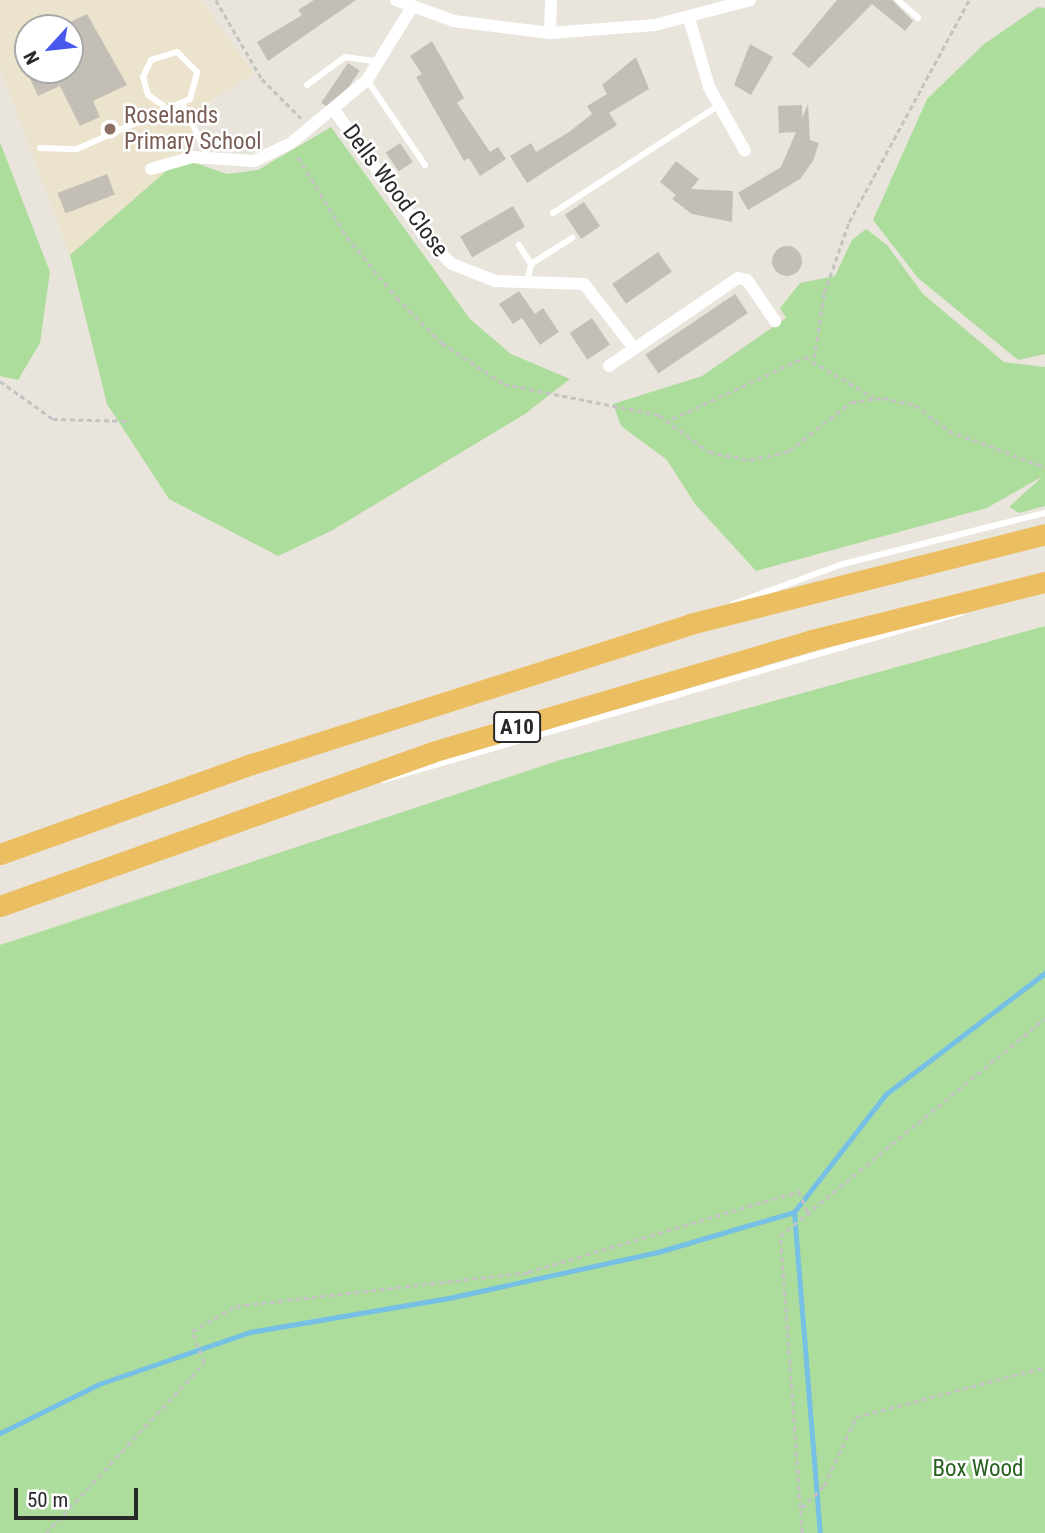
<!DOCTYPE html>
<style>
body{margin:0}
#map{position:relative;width:1045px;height:1533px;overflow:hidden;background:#eae5dc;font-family:"Roboto Condensed",sans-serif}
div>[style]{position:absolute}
.education>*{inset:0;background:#ebe3cc}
.green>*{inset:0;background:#addd9c}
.stream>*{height:5px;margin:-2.5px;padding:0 2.5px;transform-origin:2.5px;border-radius:2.5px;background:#76bfe5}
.building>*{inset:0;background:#c3bfb7;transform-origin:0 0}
.round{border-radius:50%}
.path>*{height:2.5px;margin-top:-1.25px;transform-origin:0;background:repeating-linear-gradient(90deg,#c3c3c3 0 5px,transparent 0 8.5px)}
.service>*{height:6px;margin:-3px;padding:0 3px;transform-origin:3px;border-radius:3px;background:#fff}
.minor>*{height:12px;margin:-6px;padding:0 6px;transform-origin:6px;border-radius:6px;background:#fff}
.trunk>*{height:21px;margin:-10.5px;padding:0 10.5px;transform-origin:10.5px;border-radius:10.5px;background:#ebbe62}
.dots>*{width:19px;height:19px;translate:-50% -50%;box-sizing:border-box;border:4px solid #fff;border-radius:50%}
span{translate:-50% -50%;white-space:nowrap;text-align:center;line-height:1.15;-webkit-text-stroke:5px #fff;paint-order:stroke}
.shield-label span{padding:2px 5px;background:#fff;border:2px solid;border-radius:5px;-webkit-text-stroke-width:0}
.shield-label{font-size:21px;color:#292929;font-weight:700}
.education-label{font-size:23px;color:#785e54}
.left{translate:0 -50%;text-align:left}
.street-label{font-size:23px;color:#292929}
.park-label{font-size:23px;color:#27601f}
.north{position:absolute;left:14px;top:14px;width:70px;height:70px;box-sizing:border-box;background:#fff;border:2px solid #a9a9a9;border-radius:50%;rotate:243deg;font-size:19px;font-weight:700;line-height:28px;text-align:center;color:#292929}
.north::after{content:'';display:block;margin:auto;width:24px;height:32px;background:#4759ec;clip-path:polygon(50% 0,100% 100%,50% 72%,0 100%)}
.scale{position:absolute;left:14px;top:1488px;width:124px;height:32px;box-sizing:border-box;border:4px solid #292929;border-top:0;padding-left:9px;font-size:21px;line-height:24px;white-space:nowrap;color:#292929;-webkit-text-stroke:5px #fff;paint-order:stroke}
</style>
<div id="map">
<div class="education">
<div style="clip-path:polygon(evenodd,0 0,201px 0,254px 74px,212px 99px,181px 158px,70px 255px,0 67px,0 0,28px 28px,70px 28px,70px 70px,28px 70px,28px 28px)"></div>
</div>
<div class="green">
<div style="clip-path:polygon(1038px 7px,1045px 8px,1045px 354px,1018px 360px,918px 278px,873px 220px,927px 99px,984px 44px)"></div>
<div style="clip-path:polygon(331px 127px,470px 319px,511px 354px,570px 379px,525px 414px,331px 531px,278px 556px,169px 499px,107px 404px,70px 255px,181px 158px,227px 174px,258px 170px)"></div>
<div style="clip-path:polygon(0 142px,50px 272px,40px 343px,18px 380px,0 376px)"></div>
<div style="clip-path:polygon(866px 229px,887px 245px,923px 294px,1004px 362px,1045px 367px,1045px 506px,1019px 513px,1009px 507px,1043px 476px,987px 508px,756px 571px,695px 504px,667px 460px,621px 426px,613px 404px,702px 376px,786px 318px,780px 308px,800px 283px,835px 276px,852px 240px)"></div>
<div style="clip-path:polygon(1045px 626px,1045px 1533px,0 1533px,0 945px,560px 760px)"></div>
</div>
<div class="stream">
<div style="left:794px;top:1212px;width:322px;rotate:85.4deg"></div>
<div style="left:0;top:1433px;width:110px;rotate:-26.3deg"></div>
<div style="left:99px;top:1384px;width:160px;rotate:-19deg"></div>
<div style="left:250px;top:1332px;width:197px;rotate:-9.7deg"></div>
<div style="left:444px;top:1299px;width:219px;rotate:-12.4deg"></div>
<div style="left:658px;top:1252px;width:142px;rotate:-16.4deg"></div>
<div style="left:794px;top:1212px;width:150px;rotate:-52.1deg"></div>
<div style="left:886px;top:1094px;width:200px;rotate:-37.3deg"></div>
</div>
<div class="building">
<div style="clip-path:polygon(314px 0,356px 0,268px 61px,257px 42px,302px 15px,298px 10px)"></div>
<div style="clip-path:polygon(837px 0,892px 0,913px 21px,905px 31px,872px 4px,809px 68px,792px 54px)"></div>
<div style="clip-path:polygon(87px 14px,127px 85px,93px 101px,100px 117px,80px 126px,60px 86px,38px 96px,26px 70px,70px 70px,70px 22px)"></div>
<div style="clip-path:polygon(432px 41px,464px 98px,457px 103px,490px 152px,498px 147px,506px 159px,480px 176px,469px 158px,464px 161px,416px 77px,422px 74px,410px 56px)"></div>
<div style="clip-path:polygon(750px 44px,773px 57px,751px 95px,734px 85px)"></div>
<div style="clip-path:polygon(636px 57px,649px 89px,609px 113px,617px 125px,527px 183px,510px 156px,531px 143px,536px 152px,569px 132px,592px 114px,587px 106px,607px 94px,602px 85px)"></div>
<div style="left:348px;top:63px;width:14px;height:48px;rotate:34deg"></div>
<div style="clip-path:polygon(808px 104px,810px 140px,819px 143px,813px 161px,800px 179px,748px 210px,738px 193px,781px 167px,796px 132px,779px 133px,778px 106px,802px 105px,802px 118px)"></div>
<div style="left:400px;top:143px;width:23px;height:17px;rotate:56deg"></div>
<div style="clip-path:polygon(676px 161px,699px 179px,691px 189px,733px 191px,732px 222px,692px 214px,672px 199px,676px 195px,660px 182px)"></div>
<div style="left:107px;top:174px;width:22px;height:53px;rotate:69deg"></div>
<div style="left:584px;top:202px;width:29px;height:23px;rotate:56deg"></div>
<div style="left:513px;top:206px;width:24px;height:61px;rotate:60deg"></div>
<div class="round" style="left:772px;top:246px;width:30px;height:30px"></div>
<div style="left:658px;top:252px;width:24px;height:56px;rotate:55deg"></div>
<div style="clip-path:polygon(519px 291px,535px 314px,543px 308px,559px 332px,540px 345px,522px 318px,513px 324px,499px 304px)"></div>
<div style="left:735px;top:294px;width:23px;height:108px;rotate:56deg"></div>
<div style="left:592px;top:318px;width:32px;height:27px;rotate:56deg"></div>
</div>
<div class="path">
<div style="left:216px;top:0;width:91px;rotate:59.8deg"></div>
<div style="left:262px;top:79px;width:55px;rotate:45deg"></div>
<div style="left:298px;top:157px;width:94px;rotate:58.5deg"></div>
<div style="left:347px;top:237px;width:79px;rotate:50.7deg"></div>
<div style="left:397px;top:298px;width:64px;rotate:45deg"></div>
<div style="left:442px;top:343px;width:74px;rotate:33.5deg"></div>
<div style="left:504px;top:384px;width:158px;rotate:11.3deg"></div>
<div style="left:659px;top:415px;width:62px;rotate:36.5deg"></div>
<div style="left:709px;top:452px;width:42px;rotate:11deg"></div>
<div style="left:750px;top:460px;width:40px;rotate:-13deg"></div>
<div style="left:789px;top:451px;width:79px;rotate:-38.3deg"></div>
<div style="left:851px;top:402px;width:32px;rotate:-7deg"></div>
<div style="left:883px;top:398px;width:33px;rotate:12deg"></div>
<div style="left:915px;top:405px;width:43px;rotate:37.4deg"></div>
<div style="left:949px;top:431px;width:103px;rotate:20.6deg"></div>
<div style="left:814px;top:358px;width:66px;rotate:-81.3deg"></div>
<div style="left:824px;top:293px;width:75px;rotate:-70.6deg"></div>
<div style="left:849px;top:222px;width:252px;rotate:-61.6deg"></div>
<div style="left:0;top:381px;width:65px;rotate:35.6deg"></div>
<div style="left:53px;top:419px;width:77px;rotate:1.5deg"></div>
<div style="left:672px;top:419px;width:147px;rotate:-25deg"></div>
<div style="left:805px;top:357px;width:79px;rotate:30.5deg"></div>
<div style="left:802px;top:1508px;width:31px;rotate:-45deg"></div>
<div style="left:824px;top:1486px;width:76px;rotate:-65.1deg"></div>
<div style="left:856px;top:1417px;width:196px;rotate:-14.8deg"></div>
<div style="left:46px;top:1533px;width:232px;rotate:-47.1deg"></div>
<div style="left:204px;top:1363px;width:34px;rotate:-111deg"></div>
<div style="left:192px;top:1331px;width:51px;rotate:-29.6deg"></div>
<div style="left:236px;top:1306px;width:294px;rotate:-6.6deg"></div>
<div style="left:528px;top:1272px;width:283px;rotate:-16.6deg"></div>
<div style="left:799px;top:1191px;width:27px;rotate:68deg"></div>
<div style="left:802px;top:1533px;width:298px;rotate:-94.2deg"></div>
<div style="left:780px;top:1236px;width:343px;rotate:-39.4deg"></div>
</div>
<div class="service">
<div style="left:898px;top:0;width:27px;rotate:42deg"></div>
<div style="left:367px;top:80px;width:103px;rotate:55.7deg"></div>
<div style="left:307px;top:85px;width:47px;rotate:-36.4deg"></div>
<div style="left:345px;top:57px;width:34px;rotate:8deg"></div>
<div style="left:182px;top:104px;width:62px;rotate:63deg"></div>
<div style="left:40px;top:148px;width:37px;rotate:2deg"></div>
<div style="left:77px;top:149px;width:124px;rotate:-23.9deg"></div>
<div style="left:190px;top:99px;width:28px;rotate:-75deg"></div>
<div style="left:197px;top:72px;width:28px;rotate:-135deg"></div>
<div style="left:177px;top:52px;width:27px;rotate:163deg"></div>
<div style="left:151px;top:60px;width:19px;rotate:115deg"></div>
<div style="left:143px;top:77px;width:19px;rotate:74deg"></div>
<div style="left:148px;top:95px;width:19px;rotate:35deg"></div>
<div style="left:553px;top:213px;width:197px;rotate:-33deg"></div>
<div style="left:519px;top:245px;width:22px;rotate:58deg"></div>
<div style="left:527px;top:282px;width:18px;rotate:-77deg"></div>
<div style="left:531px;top:264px;width:49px;rotate:-32.4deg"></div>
<div style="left:733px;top:604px;width:117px;rotate:-20deg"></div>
<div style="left:843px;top:564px;width:208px;rotate:-14.2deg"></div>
<div style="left:383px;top:780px;width:602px;rotate:-16.12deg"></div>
</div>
<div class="minor">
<div style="left:396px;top:0;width:62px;rotate:19.9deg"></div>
<div style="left:454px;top:21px;width:97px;rotate:7.1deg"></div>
<div style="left:550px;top:33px;width:105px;rotate:-4.4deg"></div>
<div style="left:655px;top:25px;width:98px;rotate:-14.7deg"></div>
<div style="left:689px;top:18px;width:72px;rotate:73.8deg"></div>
<div style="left:709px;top:87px;width:73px;rotate:60.6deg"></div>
<div style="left:550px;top:33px;width:33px;rotate:-88deg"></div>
<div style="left:334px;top:110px;width:161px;rotate:54.3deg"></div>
<div style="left:428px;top:241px;width:33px;rotate:44deg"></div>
<div style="left:452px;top:264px;width:46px;rotate:21.6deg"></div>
<div style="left:495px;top:281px;width:89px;rotate:1.9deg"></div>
<div style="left:584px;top:284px;width:81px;rotate:52deg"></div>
<div style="left:151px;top:169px;width:43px;rotate:-16.3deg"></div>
<div style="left:192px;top:157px;width:62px;rotate:3.7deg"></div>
<div style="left:254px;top:161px;width:41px;rotate:-25.9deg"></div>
<div style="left:291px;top:143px;width:99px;rotate:-39.7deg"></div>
<div style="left:367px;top:80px;width:86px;rotate:-58.3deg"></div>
<div style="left:609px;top:366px;width:156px;rotate:-34.3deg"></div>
<div style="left:738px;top:278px;width:9px;rotate:13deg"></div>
<div style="left:747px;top:280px;width:50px;rotate:55.7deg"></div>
</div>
<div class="trunk">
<div style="left:0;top:854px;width:268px;rotate:-19.7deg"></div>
<div style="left:252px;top:764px;width:460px;rotate:-17.7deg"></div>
<div style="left:690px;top:624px;width:366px;rotate:-14.2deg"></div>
<div style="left:0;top:906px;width:459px;rotate:-19.6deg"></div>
<div style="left:432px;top:752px;width:396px;rotate:-16.4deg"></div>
<div style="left:812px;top:640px;width:240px;rotate:-14deg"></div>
</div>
<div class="dots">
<div style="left:110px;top:129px;background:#8d6e63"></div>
</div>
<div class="shield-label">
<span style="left:517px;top:727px">A10</span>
</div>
<div class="education-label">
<span class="left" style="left:124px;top:129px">Roselands<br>Primary School</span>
</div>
<div class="street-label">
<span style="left:395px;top:191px;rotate:53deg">Dells Wood Close</span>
</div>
<div class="park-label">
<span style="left:978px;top:1469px">Box Wood</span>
</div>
<div class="north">N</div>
<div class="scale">50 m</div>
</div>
